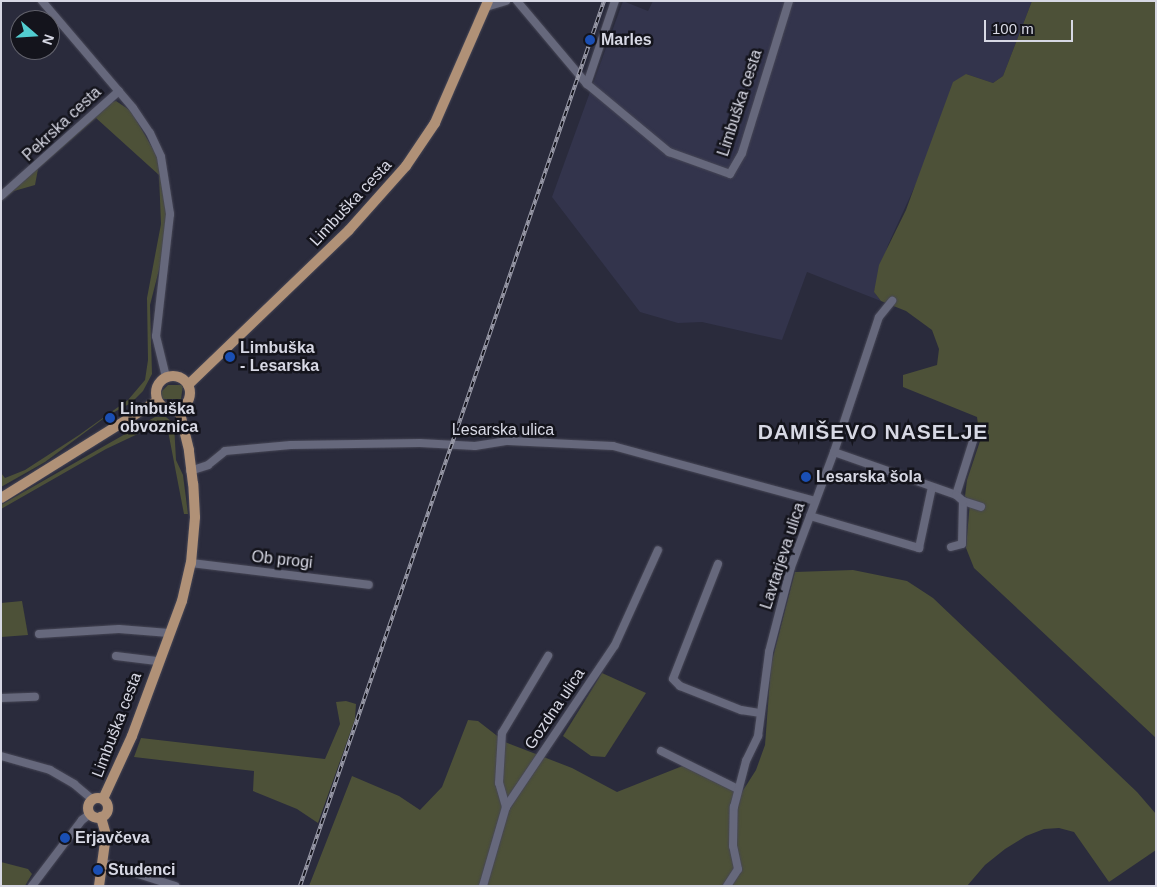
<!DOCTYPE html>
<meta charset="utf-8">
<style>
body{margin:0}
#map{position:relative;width:1157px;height:887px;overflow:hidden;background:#2a2b3c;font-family:Helvetica,sans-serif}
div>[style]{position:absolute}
.built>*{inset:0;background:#33344c}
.green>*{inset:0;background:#4d5138}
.roads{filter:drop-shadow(0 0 1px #464655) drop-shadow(0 0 1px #464655)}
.minor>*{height:8px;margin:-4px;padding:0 4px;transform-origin:4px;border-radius:4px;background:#66687c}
.major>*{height:10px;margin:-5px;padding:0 5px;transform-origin:5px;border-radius:5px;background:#b09177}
.major>.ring{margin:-5px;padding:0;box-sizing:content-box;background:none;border:10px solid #b09177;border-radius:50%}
.rail>*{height:4px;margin-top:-2px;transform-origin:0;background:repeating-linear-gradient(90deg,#14141c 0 5.5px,#999aa8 0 11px);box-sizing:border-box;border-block:1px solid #999aa8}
.dots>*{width:14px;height:14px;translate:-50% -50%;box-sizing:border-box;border:2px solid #14141c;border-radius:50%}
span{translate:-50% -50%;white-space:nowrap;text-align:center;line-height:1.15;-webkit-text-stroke:5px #14141c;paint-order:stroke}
.poi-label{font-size:16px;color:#d7d8e4;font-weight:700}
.left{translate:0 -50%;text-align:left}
.street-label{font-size:16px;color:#d7d8e4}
.district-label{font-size:21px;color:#d7d8e4;font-weight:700;letter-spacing:1px}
.frame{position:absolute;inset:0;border:2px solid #d7d8e4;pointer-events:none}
.north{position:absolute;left:10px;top:10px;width:50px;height:50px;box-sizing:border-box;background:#14141c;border:1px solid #62626c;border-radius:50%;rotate:109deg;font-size:14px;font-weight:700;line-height:20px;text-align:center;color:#d7d8e4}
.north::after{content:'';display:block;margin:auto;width:18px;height:22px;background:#52cdd0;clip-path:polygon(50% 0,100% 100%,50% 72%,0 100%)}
.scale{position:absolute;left:984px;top:20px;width:89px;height:22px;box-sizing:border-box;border:2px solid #d7d8e4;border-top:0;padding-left:6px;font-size:15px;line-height:18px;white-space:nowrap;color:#d7d8e4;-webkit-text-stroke:4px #14141c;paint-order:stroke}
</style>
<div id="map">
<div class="built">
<div style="clip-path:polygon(623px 1px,648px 11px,653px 1px,1032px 1px,1003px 76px,993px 83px,966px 74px,888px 245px,874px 292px,881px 301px,807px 272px,782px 340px,702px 322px,678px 323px,640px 312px,552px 197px)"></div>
</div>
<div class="green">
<div style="clip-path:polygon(1032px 1px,1156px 1px,1156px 738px,974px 568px,966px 548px,970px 502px,965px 496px,967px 480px,980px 441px,977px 417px,903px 387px,903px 375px,937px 365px,939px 349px,932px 330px,906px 311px,881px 301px,874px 292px,879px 265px,906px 210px,953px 82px,966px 74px,993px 83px,1003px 76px)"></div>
<div style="clip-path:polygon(116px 101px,131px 111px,157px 156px,167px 211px,163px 254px,150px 305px,152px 374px,143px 391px,131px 403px,107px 416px,45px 462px,1px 487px,1px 473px,5px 478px,25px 470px,79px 435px,128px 400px,145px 380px,148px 360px,147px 298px,161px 224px,159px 175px,96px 118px,38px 169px,35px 185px,14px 191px,1px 202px,26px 178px,112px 102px)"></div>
<div style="clip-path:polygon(168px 385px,183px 385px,181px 399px,161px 399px,161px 392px)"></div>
<div style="clip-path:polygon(155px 417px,166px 417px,174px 424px,176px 460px,183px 475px,188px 514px,184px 514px,168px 431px,163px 422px,106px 449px,1px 509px,1px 505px)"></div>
<div style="clip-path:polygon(853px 570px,907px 581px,933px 598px,1137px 792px,1156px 814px,1156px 850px,1109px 882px,1074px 832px,1059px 828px,1044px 829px,1026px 836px,1005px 849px,985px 865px,967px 886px,309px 886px,352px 776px,399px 796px,420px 810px,442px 787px,468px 720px,478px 721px,505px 742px,572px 768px,617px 792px,685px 765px,742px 792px,756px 770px,765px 745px,771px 665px,795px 572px)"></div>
<div style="clip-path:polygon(22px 601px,28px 635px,1px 637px,1px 603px)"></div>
<div style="clip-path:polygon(602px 673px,646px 693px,605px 757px,591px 756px,563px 736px)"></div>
<div style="clip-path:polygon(346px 701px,356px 704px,355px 719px,318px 823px,297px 809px,253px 791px,254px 771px,134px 757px,141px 738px,325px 759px,340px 724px,336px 702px)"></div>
<div style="clip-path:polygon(1px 862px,28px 869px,32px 874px,25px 886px,1px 886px)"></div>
</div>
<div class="roads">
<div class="minor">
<div style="left:42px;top:1px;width:140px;rotate:49.6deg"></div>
<div style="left:133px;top:108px;width:30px;rotate:56deg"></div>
<div style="left:150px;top:133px;width:26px;rotate:65deg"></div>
<div style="left:161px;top:157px;width:58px;rotate:81deg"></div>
<div style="left:170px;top:214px;width:123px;rotate:96.5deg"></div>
<div style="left:156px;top:336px;width:42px;rotate:76.3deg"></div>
<div style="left:517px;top:1px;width:109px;rotate:49.9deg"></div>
<div style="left:587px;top:84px;width:107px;rotate:39.7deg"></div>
<div style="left:669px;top:152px;width:65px;rotate:19.8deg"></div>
<div style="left:730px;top:174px;width:24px;rotate:-60deg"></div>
<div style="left:742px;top:153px;width:159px;rotate:-72.8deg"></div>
<div style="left:486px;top:7px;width:21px;rotate:-17deg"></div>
<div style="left:587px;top:84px;width:88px;rotate:-71.4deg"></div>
<div style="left:1px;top:196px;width:158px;rotate:-41.7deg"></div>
<div style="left:834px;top:452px;width:129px;rotate:19.4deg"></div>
<div style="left:956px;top:495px;width:60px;rotate:-72.5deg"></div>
<div style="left:190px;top:471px;width:19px;rotate:-18deg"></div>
<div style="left:208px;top:465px;width:22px;rotate:-39deg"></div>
<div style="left:225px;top:451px;width:66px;rotate:-5.2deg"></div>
<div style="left:291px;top:445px;width:129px;rotate:-0.9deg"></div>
<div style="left:420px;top:443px;width:55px;rotate:3.1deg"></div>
<div style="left:475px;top:446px;width:33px;rotate:-9deg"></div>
<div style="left:508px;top:441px;width:105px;rotate:2.7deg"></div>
<div style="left:613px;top:446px;width:209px;rotate:15.2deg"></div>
<div style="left:963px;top:501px;width:19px;rotate:18deg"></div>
<div style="left:810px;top:516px;width:114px;rotate:16.4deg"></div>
<div style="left:919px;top:548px;width:62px;rotate:-78deg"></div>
<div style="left:951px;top:547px;width:11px;rotate:-15deg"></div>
<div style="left:962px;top:544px;width:43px;rotate:-88.7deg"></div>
<div style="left:963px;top:501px;width:9px;rotate:-139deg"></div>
<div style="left:191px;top:563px;width:179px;rotate:7deg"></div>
<div style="left:718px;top:564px;width:123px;rotate:111.4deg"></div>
<div style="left:673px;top:679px;width:10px;rotate:45deg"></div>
<div style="left:680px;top:686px;width:66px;rotate:21.5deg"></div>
<div style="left:741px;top:710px;width:20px;rotate:9deg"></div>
<div style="left:39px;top:634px;width:80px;rotate:-3.6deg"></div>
<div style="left:119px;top:629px;width:50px;rotate:4.6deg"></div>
<div style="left:116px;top:656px;width:41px;rotate:7deg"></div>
<div style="left:1px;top:698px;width:34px;rotate:-2deg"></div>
<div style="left:661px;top:751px;width:86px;rotate:26.3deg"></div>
<div style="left:1px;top:756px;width:51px;rotate:15.9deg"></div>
<div style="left:50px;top:770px;width:28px;rotate:30deg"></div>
<div style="left:74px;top:784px;width:23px;rotate:40deg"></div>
<div style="left:506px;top:807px;width:25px;rotate:-106deg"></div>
<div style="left:499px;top:783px;width:50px;rotate:-86.6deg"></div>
<div style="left:502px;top:733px;width:90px;rotate:-59.1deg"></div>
<div style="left:104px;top:863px;width:75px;rotate:17.9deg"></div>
<div style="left:32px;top:886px;width:83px;rotate:-52.9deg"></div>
<div style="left:82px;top:820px;width:10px;rotate:-37deg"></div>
<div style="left:483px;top:886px;width:82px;rotate:-73.8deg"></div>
<div style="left:506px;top:807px;width:195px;rotate:-56.1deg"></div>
<div style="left:615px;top:645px;width:104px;rotate:-65.6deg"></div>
<div style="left:727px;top:886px;width:20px;rotate:-57deg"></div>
<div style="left:738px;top:869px;width:24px;rotate:-102deg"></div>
<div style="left:733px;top:846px;width:39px;rotate:-89deg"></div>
<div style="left:734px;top:807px;width:48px;rotate:-75.4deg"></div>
<div style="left:746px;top:761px;width:28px;rotate:-64deg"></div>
<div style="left:758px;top:736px;width:85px;rotate:-82.5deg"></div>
<div style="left:769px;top:652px;width:88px;rotate:-75.5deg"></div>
<div style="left:791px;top:567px;width:123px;rotate:-69.5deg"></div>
<div style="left:834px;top:452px;width:142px;rotate:-71.6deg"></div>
<div style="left:879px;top:317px;width:21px;rotate:-51deg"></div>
</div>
<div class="major">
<div class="ring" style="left:156px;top:376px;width:24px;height:24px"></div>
<div style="left:188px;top:385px;width:223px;rotate:-43.9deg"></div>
<div style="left:349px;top:230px;width:86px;rotate:-48.3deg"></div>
<div style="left:406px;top:166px;width:52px;rotate:-56deg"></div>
<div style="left:435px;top:123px;width:133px;rotate:-66.5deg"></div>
<div style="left:1px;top:498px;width:184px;rotate:-31.9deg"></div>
<div class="ring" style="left:88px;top:798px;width:10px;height:10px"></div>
<div style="left:103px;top:799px;width:69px;rotate:-65.3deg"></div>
<div style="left:132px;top:736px;width:144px;rotate:-69.7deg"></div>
<div style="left:182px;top:601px;width:39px;rotate:-77deg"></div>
<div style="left:191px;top:563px;width:46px;rotate:-85deg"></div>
<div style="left:195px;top:517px;width:33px;rotate:-93deg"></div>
<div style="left:193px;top:484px;width:34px;rotate:-97deg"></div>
<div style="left:189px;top:450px;width:42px;rotate:-103.7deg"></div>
<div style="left:99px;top:886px;width:51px;rotate:-82.2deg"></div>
<div style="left:106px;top:835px;width:19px;rotate:-106deg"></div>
</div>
</div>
<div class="rail">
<div style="left:300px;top:886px;width:936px;rotate:-71.04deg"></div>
</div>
<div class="dots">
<div style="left:590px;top:40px;background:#1a4fb4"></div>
<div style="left:230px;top:357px;background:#1a4fb4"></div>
<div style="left:110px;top:418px;background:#1a4fb4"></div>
<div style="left:806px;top:477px;background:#1a4fb4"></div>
<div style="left:65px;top:838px;background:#1a4fb4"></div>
<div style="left:98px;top:870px;background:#1a4fb4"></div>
</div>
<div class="poi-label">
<span class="left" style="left:601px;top:40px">Marles</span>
<span class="left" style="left:240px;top:357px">Limbuška<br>- Lesarska</span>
<span class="left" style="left:120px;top:418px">Limbuška<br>obvoznica</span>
<span class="left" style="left:816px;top:477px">Lesarska šola</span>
<span class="left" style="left:75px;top:838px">Erjavčeva</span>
<span class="left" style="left:108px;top:870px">Studenci</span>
</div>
<div class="street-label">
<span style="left:740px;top:103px;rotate:-72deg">Limbuška cesta</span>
<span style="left:62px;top:124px;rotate:-43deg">Pekrska cesta</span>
<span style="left:351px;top:203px;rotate:-47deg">Limbuška cesta</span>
<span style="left:503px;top:430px">Lesarska ulica</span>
<span style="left:783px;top:556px;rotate:-72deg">Lavtarjeva ulica</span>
<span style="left:282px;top:560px;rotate:6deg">Ob progi</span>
<span style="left:555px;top:709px;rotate:-56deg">Gozdna ulica</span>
<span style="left:117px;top:725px;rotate:-69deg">Limbuška cesta</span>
</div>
<div class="district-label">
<span style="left:873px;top:432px">DAMIŠEVO NASELJE</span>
</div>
<div class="frame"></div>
<div class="north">N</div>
<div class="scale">100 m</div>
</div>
